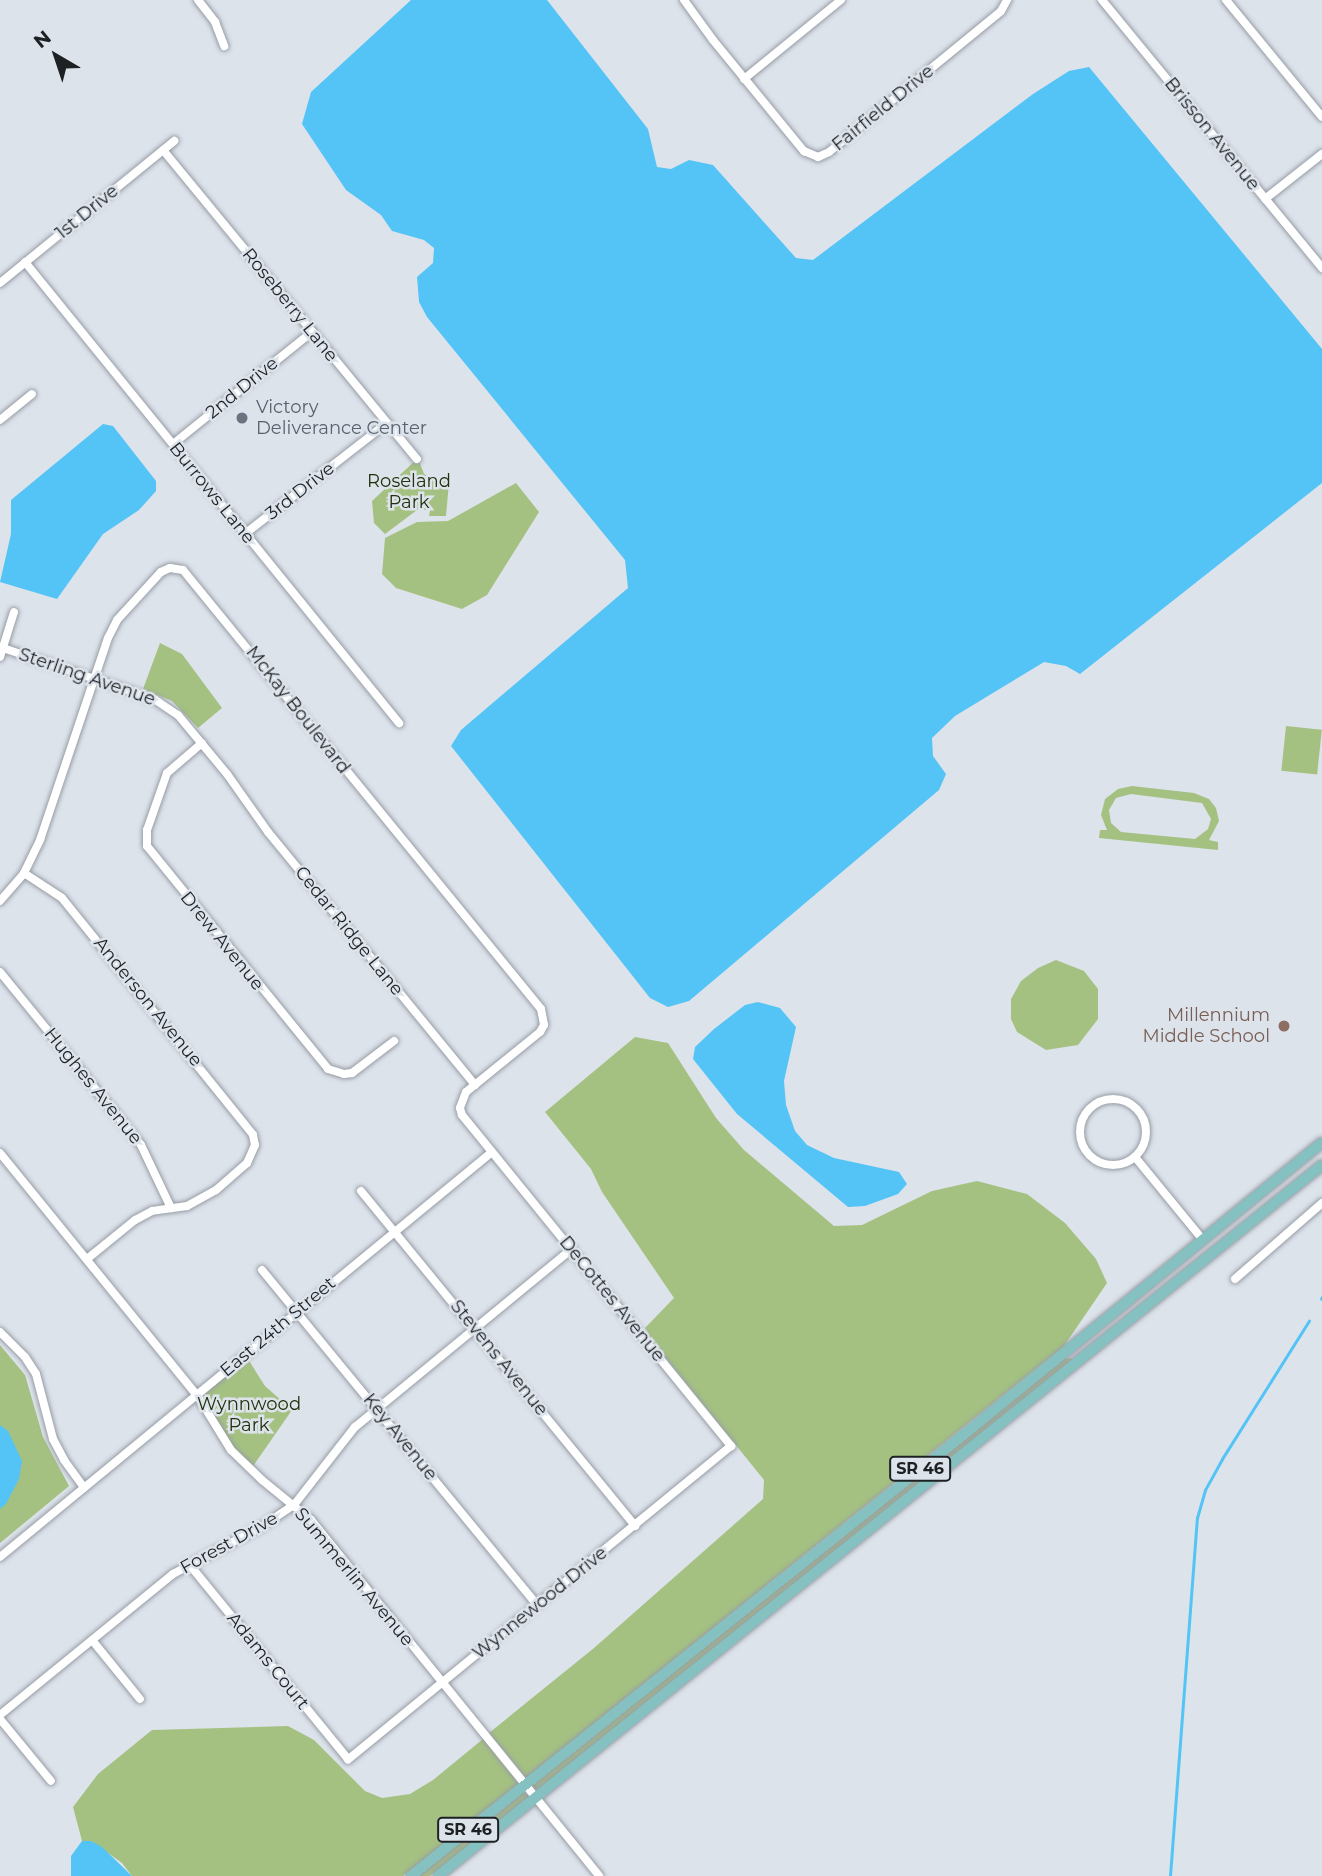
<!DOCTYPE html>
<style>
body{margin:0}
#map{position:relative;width:1322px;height:1876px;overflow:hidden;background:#dde3eb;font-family:Montserrat,sans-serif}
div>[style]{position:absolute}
.green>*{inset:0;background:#a4c182;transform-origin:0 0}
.water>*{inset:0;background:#53c4f5}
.stream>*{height:2.5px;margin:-1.25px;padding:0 1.25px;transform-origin:1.25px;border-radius:1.25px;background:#53c4f5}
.roads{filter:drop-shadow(0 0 2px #979da5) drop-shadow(0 0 2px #979da5)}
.minor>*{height:8px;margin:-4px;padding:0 4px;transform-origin:4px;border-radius:4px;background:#fff}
.minor>.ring{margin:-4px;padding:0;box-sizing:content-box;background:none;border:8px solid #fff;border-radius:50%}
.major>*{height:10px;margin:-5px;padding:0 5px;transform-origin:5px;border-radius:5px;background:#86c1c1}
.dots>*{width:19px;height:19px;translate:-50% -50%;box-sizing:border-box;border:4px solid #dde3eb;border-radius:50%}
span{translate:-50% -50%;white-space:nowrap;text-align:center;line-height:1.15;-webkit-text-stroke:5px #dde3eb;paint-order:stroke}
.shield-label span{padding:2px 5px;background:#dde3eb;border:2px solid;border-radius:5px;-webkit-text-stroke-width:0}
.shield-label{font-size:16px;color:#1e2124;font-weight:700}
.street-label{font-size:18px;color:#1e2124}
.worship-label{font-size:18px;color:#5b616d}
.left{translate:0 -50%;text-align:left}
.park-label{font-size:18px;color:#22310c}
.education-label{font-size:18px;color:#785e54}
.right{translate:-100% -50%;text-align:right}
.north{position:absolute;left:21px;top:21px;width:70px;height:70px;-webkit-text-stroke:5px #dde3eb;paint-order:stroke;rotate:321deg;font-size:19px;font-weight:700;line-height:28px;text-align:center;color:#1e2124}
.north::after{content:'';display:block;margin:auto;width:24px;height:32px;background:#1e2124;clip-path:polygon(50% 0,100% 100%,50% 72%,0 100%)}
</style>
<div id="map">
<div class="green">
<div style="clip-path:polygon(418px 458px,424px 474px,449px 483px,446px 516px,429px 516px,430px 510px,417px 510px,385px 534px,374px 523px,372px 501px)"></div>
<div style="clip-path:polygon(516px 483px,539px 512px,487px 595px,462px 609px,396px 588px,382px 574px,385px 538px,417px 522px,448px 521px)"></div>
<div style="clip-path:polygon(160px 643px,182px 654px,222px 708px,198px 728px,172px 701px,143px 689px)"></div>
<div style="left:1286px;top:726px;width:36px;height:45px;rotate:6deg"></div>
<div style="clip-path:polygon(evenodd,1132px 786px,1194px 793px,1209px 799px,1216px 808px,1219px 821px,1209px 840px,1218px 842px,1218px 850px,1099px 838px,1100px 830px,1107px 830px,1101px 815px,1105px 799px,1118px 789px,1132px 786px,1131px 794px,1202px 803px,1211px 819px,1208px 829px,1195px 839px,1121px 832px,1111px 823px,1109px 810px,1116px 798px,1131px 794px)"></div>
<div style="clip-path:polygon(1056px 960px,1084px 971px,1098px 989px,1098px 1019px,1078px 1045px,1046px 1050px,1017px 1032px,1011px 1019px,1011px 999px,1021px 981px,1038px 968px)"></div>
<div style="clip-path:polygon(635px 1037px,668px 1043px,716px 1118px,744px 1150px,834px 1226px,862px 1225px,932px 1191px,977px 1181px,1027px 1194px,1065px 1223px,1096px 1259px,1107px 1283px,1064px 1346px,526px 1778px,489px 1733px,594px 1648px,763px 1499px,764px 1480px,643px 1330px,674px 1298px,602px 1192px,591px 1169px,545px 1112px)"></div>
<div style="clip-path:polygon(0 1345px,25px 1375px,43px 1437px,69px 1486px,0 1543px)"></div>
<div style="clip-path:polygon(246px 1356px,265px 1386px,292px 1410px,251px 1469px,233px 1449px,199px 1394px)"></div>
<div style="clip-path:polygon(1065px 1358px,1076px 1359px,536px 1791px,532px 1786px)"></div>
<div style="clip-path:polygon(288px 1726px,314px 1740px,365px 1791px,382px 1798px,410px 1794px,433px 1780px,483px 1739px,519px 1783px,403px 1876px,132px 1876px,122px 1863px,91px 1841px,82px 1841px,73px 1807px,98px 1774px,152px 1730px)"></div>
<div style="clip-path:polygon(523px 1792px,530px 1797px,430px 1876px,419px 1876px)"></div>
</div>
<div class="water">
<div style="clip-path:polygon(411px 0,547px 0,648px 129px,657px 167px,671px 169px,689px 160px,713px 165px,796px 258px,813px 260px,1033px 94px,1069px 71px,1089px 67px,1322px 349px,1322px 483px,1080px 674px,1066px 666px,1044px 662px,955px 716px,932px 738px,933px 756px,946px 774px,939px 790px,689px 1001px,668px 1007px,650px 998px,451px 746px,461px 730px,628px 588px,625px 560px,427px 317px,419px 302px,417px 277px,433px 263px,434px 248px,424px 240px,392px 231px,381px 215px,346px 190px,302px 124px,311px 92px)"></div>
<div style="clip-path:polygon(103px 424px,113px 426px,156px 481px,156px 491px,139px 510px,103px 534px,57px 599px,0 582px,11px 534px,11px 500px)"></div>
<div style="clip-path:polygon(758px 1002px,780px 1008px,796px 1027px,784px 1081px,786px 1105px,795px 1131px,807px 1145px,834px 1158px,899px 1172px,907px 1184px,898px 1194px,865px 1206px,848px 1207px,737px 1114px,693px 1059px,695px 1047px,714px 1029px,745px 1005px)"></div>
<div style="clip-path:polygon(0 1425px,8px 1431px,22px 1461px,19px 1479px,6px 1504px,0 1509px)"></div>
<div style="clip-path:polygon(82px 1841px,91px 1841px,102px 1847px,132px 1876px,71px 1876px,71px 1856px)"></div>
</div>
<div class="stream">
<div style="left:1321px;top:1299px;width:2px;rotate:-63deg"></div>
<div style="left:1170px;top:1876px;width:359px;rotate:-85.7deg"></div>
<div style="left:1197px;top:1518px;width:29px;rotate:-74deg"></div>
<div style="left:1205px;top:1490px;width:35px;rotate:-61deg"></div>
<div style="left:1222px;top:1459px;width:163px;rotate:-57.8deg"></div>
</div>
<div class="roads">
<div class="minor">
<div style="left:198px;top:0;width:28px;rotate:52deg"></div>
<div style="left:215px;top:22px;width:26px;rotate:69deg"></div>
<div style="left:684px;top:0;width:49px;rotate:54.1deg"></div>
<div style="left:713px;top:40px;width:144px;rotate:50.7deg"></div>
<div style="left:804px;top:151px;width:15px;rotate:23deg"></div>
<div style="left:818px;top:157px;width:12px;rotate:-24deg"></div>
<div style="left:829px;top:152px;width:222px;rotate:-39.3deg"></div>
<div style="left:1001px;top:11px;width:13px;rotate:-61deg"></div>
<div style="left:1102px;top:0;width:347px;rotate:50.6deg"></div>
<div style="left:1226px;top:0;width:151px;rotate:50.6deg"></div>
<div style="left:744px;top:79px;width:125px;rotate:-39.2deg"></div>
<div style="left:163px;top:150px;width:400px;rotate:50.6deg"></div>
<div style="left:1265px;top:199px;width:73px;rotate:-38.3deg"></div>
<div style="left:25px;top:262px;width:594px;rotate:50.95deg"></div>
<div style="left:0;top:283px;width:225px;rotate:-39.2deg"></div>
<div style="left:0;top:420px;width:41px;rotate:-39.1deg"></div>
<div style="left:173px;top:444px;width:179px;rotate:-38.9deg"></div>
<div style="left:246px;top:533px;width:179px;rotate:-38deg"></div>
<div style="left:0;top:647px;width:163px;rotate:18.7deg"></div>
<div style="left:154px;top:699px;width:29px;rotate:34deg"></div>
<div style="left:178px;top:715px;width:77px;rotate:50.3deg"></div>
<div style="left:227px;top:774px;width:71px;rotate:54.7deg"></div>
<div style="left:268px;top:832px;width:327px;rotate:50.7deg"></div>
<div style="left:0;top:657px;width:47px;rotate:-72.7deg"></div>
<div style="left:202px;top:743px;width:46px;rotate:139.4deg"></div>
<div style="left:167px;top:773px;width:60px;rotate:109.3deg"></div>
<div style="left:147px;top:830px;width:16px;rotate:90deg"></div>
<div style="left:147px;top:846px;width:287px;rotate:50.9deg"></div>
<div style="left:328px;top:1069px;width:17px;rotate:17deg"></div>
<div style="left:344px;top:1074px;width:8px;rotate:-7deg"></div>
<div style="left:352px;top:1073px;width:53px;rotate:-37.3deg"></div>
<div style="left:24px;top:873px;width:45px;rotate:33.3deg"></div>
<div style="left:62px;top:898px;width:304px;rotate:51.1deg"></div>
<div style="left:253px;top:1135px;width:10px;rotate:79deg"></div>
<div style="left:255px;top:1145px;width:20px;rotate:114deg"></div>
<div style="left:247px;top:1163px;width:41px;rotate:138.9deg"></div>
<div style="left:216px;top:1190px;width:33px;rotate:151deg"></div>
<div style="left:187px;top:1206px;width:35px;rotate:172deg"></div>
<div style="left:152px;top:1211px;width:19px;rotate:152deg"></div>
<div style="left:135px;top:1220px;width:62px;rotate:140.9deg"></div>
<div style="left:0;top:901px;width:37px;rotate:-49deg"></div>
<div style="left:24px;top:873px;width:37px;rotate:-64deg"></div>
<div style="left:40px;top:840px;width:213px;rotate:-71.4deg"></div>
<div style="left:108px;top:638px;width:20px;rotate:-63deg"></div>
<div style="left:117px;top:620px;width:65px;rotate:-47.5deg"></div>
<div style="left:161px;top:572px;width:10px;rotate:-24deg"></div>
<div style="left:170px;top:568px;width:13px;rotate:9deg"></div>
<div style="left:183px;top:570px;width:566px;rotate:50.8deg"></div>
<div style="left:541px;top:1009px;width:16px;rotate:79deg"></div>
<div style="left:544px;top:1025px;width:8px;rotate:120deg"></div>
<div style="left:540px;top:1032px;width:95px;rotate:141deg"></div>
<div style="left:466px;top:1092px;width:17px;rotate:111deg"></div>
<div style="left:460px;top:1108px;width:7px;rotate:74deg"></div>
<div style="left:462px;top:1115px;width:427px;rotate:50.9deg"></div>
<div style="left:731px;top:1446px;width:495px;rotate:140.7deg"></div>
<div style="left:348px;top:1759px;width:252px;rotate:-129.2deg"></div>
<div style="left:0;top:972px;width:223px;rotate:50.8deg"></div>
<div style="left:141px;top:1145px;width:70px;rotate:64.5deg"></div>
<div class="ring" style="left:1080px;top:1099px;width:58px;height:58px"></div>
<div style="left:0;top:1153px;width:312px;rotate:50.9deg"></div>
<div style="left:197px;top:1395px;width:65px;rotate:58.3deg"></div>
<div style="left:231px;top:1450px;width:43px;rotate:44.1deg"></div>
<div style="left:262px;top:1480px;width:63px;rotate:39.2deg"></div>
<div style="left:311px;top:1520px;width:458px;rotate:51deg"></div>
<div style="left:1135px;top:1157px;width:107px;rotate:50.7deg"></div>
<div style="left:361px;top:1191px;width:433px;rotate:50.7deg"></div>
<div style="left:262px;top:1270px;width:433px;rotate:50.6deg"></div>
<div style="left:1235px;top:1279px;width:116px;rotate:-41.1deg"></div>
<div style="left:0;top:1332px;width:35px;rotate:45deg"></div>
<div style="left:25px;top:1357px;width:20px;rotate:57deg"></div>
<div style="left:36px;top:1374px;width:67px;rotate:75.3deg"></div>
<div style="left:53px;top:1439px;width:24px;rotate:62deg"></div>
<div style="left:64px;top:1460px;width:34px;rotate:54deg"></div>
<div style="left:0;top:1557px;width:637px;rotate:-39.46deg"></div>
<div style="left:92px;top:1640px;width:76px;rotate:50.9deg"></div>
<div style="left:0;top:1715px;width:223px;rotate:-39.2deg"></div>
<div style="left:173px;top:1574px;width:100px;rotate:-28.1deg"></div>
<div style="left:261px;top:1527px;width:40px;rotate:-34deg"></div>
<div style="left:294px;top:1505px;width:99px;rotate:-52deg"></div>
<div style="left:355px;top:1427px;width:281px;rotate:-39.4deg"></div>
<div style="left:0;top:1719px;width:80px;rotate:50.6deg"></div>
</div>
<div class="major">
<div style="left:411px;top:1876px;width:718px;rotate:-38.61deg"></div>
<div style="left:972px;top:1428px;width:451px;rotate:-39.2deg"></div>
<div style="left:438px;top:1876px;width:1134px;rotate:-38.81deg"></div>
</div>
</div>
<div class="dots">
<div style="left:242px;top:418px;background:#6b7280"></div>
<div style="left:1284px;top:1026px;background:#8d6e63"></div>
</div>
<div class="shield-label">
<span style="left:920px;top:1469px">SR 46</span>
<span style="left:468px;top:1830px">SR 46</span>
</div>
<div class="street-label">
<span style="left:883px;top:108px;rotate:-39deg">Fairfield Drive</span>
<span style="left:1212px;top:134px;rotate:51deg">Brisson Avenue</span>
<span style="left:87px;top:212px;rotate:-39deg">1st Drive</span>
<span style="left:290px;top:305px;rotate:51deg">Roseberry Lane</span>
<span style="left:242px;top:388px;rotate:-39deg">2nd Drive</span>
<span style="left:300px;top:491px;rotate:-38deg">3rd Drive</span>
<span style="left:212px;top:493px;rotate:51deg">Burrows Lane</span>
<span style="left:87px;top:677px;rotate:19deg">Sterling Avenue</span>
<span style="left:298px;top:710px;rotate:52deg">McKay Boulevard</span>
<span style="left:349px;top:931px;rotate:51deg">Cedar Ridge Lane</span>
<span style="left:222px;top:941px;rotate:51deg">Drew Avenue</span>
<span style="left:148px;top:1002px;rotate:51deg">Anderson Avenue</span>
<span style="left:93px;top:1086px;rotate:51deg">Hughes Avenue</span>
<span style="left:612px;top:1299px;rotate:51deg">DeCottes Avenue</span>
<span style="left:278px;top:1327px;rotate:-40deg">East 24th Street</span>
<span style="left:499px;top:1358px;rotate:51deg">Stevens Avenue</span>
<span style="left:400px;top:1437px;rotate:51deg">Key Avenue</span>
<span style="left:229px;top:1543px;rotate:-29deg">Forest Drive</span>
<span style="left:354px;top:1577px;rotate:50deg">Summerlin Avenue</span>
<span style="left:540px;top:1603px;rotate:-39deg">Wynnewood Drive</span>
<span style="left:268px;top:1661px;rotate:51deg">Adams Court</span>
</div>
<div class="worship-label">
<span class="left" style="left:256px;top:418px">Victory<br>Deliverance Center</span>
</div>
<div class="park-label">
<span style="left:409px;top:492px">Roseland<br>Park</span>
<span style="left:249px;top:1415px">Wynnwood<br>Park</span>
</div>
<div class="education-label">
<span class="right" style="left:1270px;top:1026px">Millennium<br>Middle School</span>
</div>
<div class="north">N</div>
</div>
